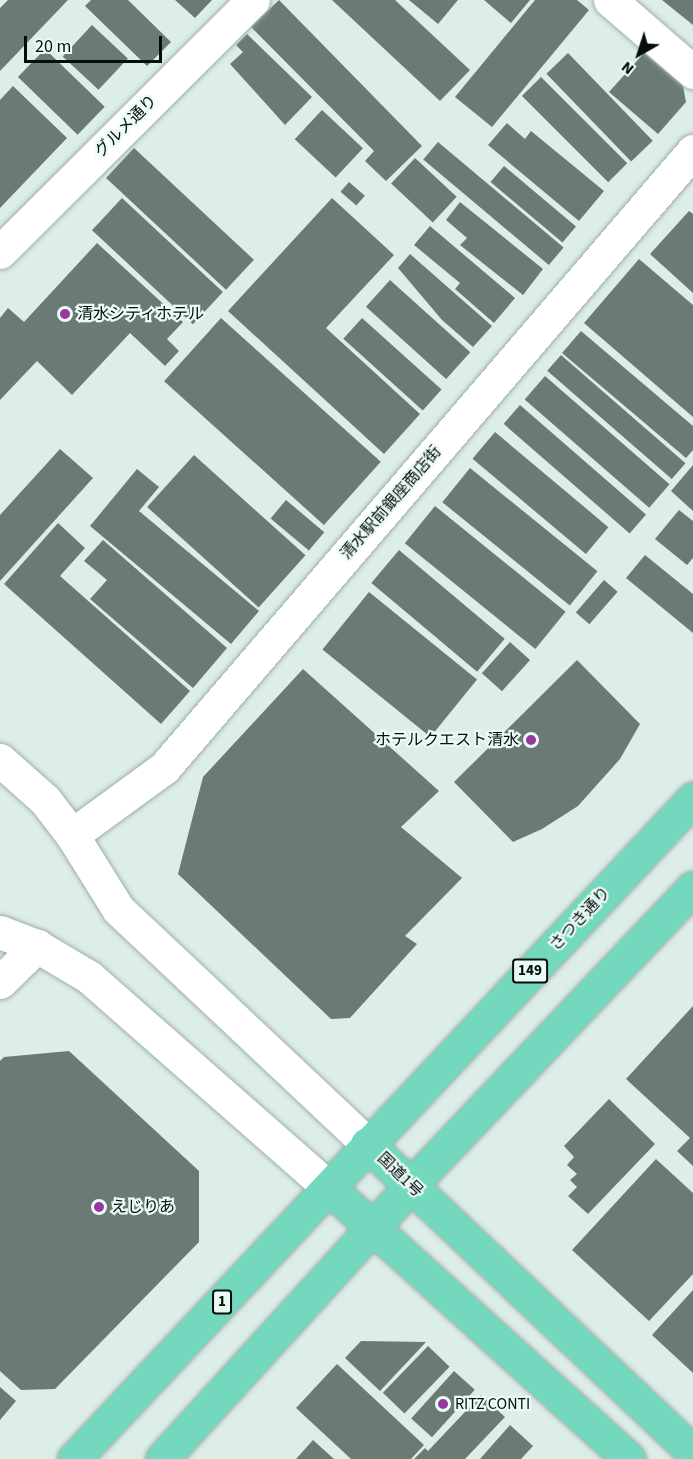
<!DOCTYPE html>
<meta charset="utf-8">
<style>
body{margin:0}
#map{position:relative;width:693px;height:1459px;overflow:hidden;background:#ddeee8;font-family:"Source Sans 3","Noto Sans JP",sans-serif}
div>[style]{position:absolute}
.building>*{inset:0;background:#6b7a75;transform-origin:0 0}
.roads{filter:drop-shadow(0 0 2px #9fafaa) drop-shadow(0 0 2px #9fafaa)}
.minor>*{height:33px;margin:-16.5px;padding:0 16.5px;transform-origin:16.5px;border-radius:16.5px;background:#fff}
.tertiary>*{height:33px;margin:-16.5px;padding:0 16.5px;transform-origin:16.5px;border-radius:16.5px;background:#fff}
.trunk>*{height:33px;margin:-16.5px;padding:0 16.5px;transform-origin:16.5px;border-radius:16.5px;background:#74d8bf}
.dots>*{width:16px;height:16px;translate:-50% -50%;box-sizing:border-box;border:3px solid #eafbf6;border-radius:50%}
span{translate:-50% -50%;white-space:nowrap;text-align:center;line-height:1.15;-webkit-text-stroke:4.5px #eafbf6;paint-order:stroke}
.shield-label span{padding:2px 4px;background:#eafbf6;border:2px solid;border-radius:4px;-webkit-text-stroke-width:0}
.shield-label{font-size:15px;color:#070d0b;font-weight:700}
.street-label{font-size:16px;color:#070d0b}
.poi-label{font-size:16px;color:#070d0b}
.left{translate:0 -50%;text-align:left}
.right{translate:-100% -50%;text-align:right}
.north{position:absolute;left:609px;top:24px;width:60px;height:60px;-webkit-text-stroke:4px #eafbf6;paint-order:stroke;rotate:219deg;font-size:16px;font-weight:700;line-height:24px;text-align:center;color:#070d0b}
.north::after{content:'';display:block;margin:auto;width:21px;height:27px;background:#070d0b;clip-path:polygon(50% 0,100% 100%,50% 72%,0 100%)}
.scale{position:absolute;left:24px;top:36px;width:138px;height:27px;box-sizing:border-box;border:3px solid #070d0b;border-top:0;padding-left:8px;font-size:18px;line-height:21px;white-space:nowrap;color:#070d0b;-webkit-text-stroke:4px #eafbf6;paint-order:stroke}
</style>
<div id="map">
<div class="building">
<div style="clip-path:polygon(8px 0,68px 0,0 71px,0 8px)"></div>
<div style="clip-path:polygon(91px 0,128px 0,171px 42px,147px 66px,85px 6px)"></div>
<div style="clip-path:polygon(175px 0,212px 0,195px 18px)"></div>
<div style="clip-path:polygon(279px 0,422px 146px,386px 181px,365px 161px,374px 151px,251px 27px)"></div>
<div style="clip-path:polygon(332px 0,395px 0,470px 70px,440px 101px)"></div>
<div style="clip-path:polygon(409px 0,458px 0,438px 24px)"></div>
<div style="clip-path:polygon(484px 0,530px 0,511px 23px)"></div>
<div style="clip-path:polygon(535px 0,577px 0,589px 10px,492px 127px,455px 97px)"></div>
<div style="clip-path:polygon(662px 0,693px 0,693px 25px)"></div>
<div style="left:92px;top:25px;width:49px;height:43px;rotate:43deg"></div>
<div style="clip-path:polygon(247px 34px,312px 97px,285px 125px,230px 64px,243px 52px,236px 45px)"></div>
<div style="left:45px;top:49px;width:83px;height:39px;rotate:44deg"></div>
<div style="left:568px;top:53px;width:122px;height:30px;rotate:46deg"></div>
<div style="clip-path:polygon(644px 53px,683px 86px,686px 102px,658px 134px,609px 92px)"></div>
<div style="left:541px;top:77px;width:122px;height:27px;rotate:45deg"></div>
<div style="clip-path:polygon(13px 86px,67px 138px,0 208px,0 100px)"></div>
<div style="left:322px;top:110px;width:56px;height:40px;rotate:43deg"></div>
<div style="clip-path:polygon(507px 123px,525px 139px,531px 131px,604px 191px,579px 221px,488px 145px)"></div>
<div style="left:438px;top:142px;width:164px;height:23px;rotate:40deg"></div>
<div style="left:134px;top:148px;width:164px;height:41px;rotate:43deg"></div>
<div style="left:415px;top:158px;width:57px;height:35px;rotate:43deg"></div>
<div style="left:504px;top:166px;width:94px;height:21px;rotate:40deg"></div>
<div style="left:349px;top:182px;width:21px;height:13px;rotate:41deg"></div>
<div style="left:122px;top:198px;width:138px;height:44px;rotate:43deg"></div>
<div style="clip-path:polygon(332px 198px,394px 255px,326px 328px,420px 414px,384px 454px,228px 311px)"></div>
<div style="clip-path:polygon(460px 202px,543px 269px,523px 295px,460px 245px,467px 238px,446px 220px)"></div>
<div style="clip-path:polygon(689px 211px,693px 214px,693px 293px,650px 254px)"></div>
<div style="clip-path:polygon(430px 226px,515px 298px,494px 323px,455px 289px,460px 283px,414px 245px)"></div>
<div style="clip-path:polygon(97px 243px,183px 322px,167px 339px,179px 351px,165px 366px,130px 333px,72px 395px,37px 361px,0 400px,0 318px,8px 308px,24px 322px)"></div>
<div style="clip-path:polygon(410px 254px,492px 326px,473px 347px,442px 320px,398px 268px)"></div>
<div style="clip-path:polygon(639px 259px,693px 305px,693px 417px,584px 323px)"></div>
<div style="left:390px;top:280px;width:108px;height:36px;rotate:42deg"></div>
<div style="left:221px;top:318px;width:215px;height:85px;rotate:42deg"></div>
<div style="left:362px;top:318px;width:107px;height:28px;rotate:42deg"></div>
<div style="clip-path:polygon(581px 331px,693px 426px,693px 450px,686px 458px,562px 353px)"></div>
<div style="left:561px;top:355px;width:165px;height:21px;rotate:41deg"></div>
<div style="left:545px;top:376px;width:165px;height:31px;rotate:41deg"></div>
<div style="left:520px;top:405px;width:167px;height:25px;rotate:41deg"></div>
<div style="left:495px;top:432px;width:148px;height:35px;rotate:40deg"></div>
<div style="clip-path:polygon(60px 449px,93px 478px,0 581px,0 515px)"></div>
<div style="left:194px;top:455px;width:150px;height:70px;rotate:42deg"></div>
<div style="clip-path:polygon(693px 465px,693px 511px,671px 491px)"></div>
<div style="left:470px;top:468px;width:164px;height:44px;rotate:39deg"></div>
<div style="clip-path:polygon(137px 469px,159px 487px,139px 511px,259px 611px,231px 644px,90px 526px)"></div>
<div style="left:286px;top:500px;width:50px;height:24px;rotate:40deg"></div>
<div style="left:435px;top:506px;width:168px;height:48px;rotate:39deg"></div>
<div style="clip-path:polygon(679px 510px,693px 521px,693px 558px,687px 565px,655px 539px)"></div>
<div style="clip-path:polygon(58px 523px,85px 548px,60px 576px,190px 691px,161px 724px,4px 584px)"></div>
<div style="clip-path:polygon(103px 540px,227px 648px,193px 688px,90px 599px,107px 580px,84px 561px)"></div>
<div style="left:399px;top:550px;width:138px;height:43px;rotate:40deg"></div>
<div style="clip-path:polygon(645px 555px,693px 594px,693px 633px,626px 578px)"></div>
<div style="left:604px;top:580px;width:18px;height:43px;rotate:41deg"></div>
<div style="left:369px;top:592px;width:139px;height:74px;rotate:39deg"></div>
<div style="left:510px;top:642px;width:27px;height:42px;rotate:42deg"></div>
<div style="clip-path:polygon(577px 660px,640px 724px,620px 759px,578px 806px,542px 829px,513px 842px,454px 782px)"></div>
<div style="clip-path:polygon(303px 669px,439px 791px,401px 827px,462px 878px,405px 936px,417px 944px,350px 1018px,331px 1019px,178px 874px,203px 777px)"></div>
<div style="clip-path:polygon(693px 1006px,693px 1166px,677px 1151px,690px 1138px,626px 1079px)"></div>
<div style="clip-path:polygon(69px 1051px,199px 1171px,199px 1242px,55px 1389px,21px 1390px,0 1371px,0 1061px,4px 1057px)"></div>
<div style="clip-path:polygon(609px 1099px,655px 1144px,588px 1214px,568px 1196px,577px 1187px,570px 1180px,577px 1174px,567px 1165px,574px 1157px,564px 1146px)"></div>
<div style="clip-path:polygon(656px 1159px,693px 1193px,693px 1274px,649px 1321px,572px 1250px)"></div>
<div style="clip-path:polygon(693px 1290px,693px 1373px,652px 1335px)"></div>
<div style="clip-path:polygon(361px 1341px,426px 1342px,380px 1391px,345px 1358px)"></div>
<div style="left:428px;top:1346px;width:30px;height:65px;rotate:44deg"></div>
<div style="clip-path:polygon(337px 1364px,424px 1445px,411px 1459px,351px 1459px,296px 1408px)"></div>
<div style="left:454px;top:1371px;width:28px;height:64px;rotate:42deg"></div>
<div style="clip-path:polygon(0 1387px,16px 1401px,0 1420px)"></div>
<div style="clip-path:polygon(481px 1395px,505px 1417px,465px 1459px,414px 1459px,425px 1448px,428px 1451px)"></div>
<div style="clip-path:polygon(510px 1425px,533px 1446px,521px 1459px,480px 1459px)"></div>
<div style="clip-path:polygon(313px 1440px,334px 1459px,296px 1459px)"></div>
</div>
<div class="roads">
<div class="minor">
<div style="left:0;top:252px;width:357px;rotate:-44.9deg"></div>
<div style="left:72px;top:835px;width:114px;rotate:-36.1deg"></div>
<div style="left:164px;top:768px;width:813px;rotate:-49.39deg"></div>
<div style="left:0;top:982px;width:52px;rotate:-44.2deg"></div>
</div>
<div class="tertiary">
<div style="left:610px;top:0;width:110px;rotate:40.9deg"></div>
<div style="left:0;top:760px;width:60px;rotate:41.6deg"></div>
<div style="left:45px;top:800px;width:44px;rotate:52.4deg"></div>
<div style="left:72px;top:835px;width:87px;rotate:58.1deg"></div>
<div style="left:118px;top:909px;width:342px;rotate:43.3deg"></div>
<div style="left:0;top:932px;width:40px;rotate:21deg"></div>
<div style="left:37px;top:946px;width:61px;rotate:30.8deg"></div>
<div style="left:89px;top:977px;width:320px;rotate:41.3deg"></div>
</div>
<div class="trunk">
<div style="left:367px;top:1144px;width:448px;rotate:43.4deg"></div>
<div style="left:329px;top:1188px;width:404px;rotate:42.1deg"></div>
<div style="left:74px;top:1459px;width:905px;rotate:-46.84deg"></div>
<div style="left:162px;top:1459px;width:369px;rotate:-47.7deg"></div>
<div style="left:410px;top:1186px;width:411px;rotate:-46.5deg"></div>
</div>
</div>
<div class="dots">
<div style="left:65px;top:314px;background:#9738a1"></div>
<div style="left:531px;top:740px;background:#9738a1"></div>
<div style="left:99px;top:1207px;background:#9738a1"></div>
<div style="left:443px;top:1404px;background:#9738a1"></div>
</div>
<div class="shield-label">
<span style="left:530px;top:971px">149</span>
<span style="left:222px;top:1302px">1</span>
</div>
<div class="street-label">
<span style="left:126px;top:126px;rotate:-45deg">グルメ通り</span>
<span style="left:391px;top:503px;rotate:-49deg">清水駅前銀座商店街</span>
<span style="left:580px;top:919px;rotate:-47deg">さつき通り</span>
<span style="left:400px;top:1175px;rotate:44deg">国道1号</span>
</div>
<div class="poi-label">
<span class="left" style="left:77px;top:314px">清水シティホテル</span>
<span class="right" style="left:519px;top:740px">ホテルクエスト清水</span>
<span class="left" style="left:111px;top:1207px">えじりあ</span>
<span class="left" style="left:455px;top:1404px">RITZ CONTI</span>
</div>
<div class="north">N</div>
<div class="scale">20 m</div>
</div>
